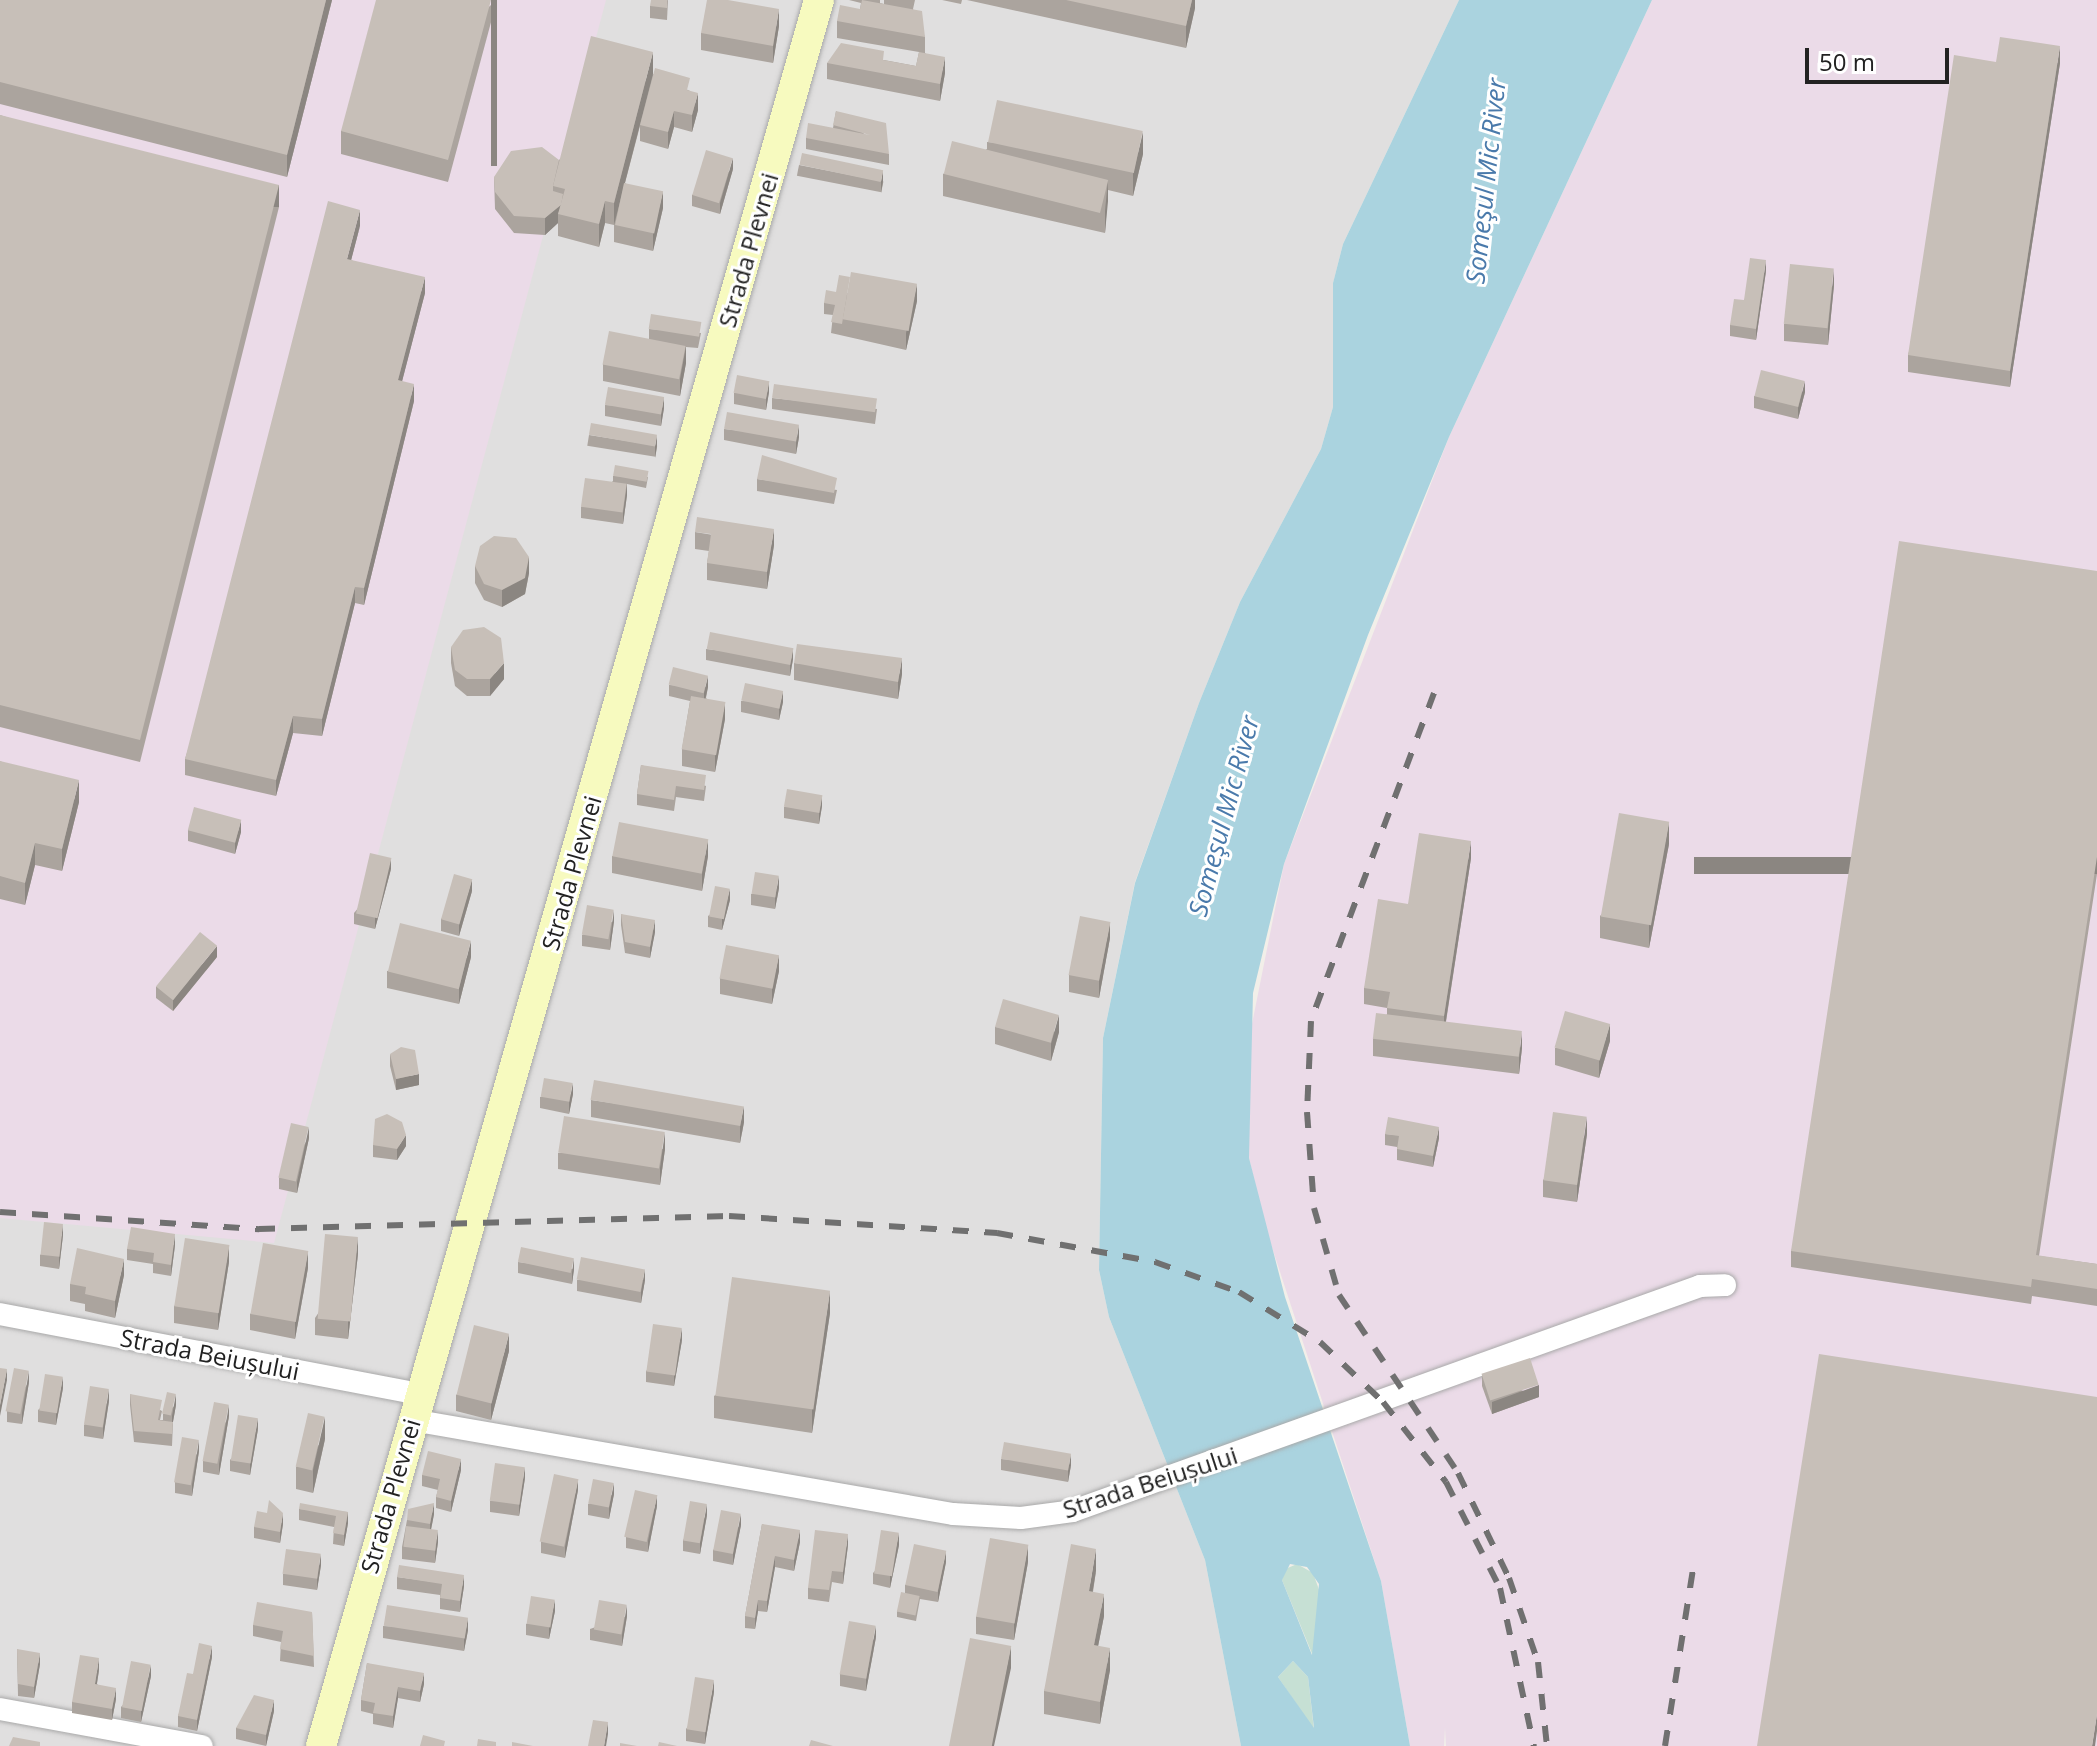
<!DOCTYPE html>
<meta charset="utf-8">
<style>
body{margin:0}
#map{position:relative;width:2097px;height:1746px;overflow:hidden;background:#f2efe9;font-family:"Open Sans",sans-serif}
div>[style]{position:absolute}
.residential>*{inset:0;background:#e0dfdf}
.industrial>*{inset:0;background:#ebdbe8}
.wetland>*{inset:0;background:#c6e0d4}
.water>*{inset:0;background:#aad3df}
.roads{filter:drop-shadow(0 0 2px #a9a9a9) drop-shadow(0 0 2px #a9a9a9)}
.street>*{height:22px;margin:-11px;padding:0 11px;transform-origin:11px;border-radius:11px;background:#fff}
.secondary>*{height:30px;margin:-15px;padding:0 15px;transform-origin:15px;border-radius:15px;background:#f7fabf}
.rail>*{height:6px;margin-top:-3px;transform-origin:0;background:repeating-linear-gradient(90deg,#707070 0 16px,transparent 0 32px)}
.wall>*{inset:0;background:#aba49e;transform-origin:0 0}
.shaded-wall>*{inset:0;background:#8b8681;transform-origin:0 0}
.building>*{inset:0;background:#c7bfb8;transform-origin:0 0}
span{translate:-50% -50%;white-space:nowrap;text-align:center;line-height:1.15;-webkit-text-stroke:6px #fff;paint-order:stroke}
.street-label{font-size:24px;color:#222}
.water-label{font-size:26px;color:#4a7aab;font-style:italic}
.scale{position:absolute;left:1805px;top:48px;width:144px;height:36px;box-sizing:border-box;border:4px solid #222;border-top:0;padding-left:10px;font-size:24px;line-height:28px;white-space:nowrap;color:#222;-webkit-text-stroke:6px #fff;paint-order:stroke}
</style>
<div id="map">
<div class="residential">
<div style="clip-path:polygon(0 0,1459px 0,1343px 244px,1333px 283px,1333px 407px,1321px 449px,1240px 602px,1199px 703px,1135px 882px,1103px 1038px,1099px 1270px,1109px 1317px,1205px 1560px,1241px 1746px,0 1746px)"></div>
</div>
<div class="industrial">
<div style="clip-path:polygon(0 0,606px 0,274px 1243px,0 1218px)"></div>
<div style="clip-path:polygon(1652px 0,2097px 0,2097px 1746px,1446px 1746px,1445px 1728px,1444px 1746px,1410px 1746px,1381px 1581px,1265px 1226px,1249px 1158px,1247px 1049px,1284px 864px,1449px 437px)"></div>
</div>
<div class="wetland">
<div style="clip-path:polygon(1297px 1564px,1313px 1573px,1322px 1598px,1313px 1656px,1282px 1580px,1283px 1570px)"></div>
<div style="clip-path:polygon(1293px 1661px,1308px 1677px,1314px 1730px,1278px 1677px)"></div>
</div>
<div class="water">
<div style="clip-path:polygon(evenodd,1459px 0,1652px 0,1449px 437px,1368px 635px,1284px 864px,1253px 993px,1249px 1158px,1285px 1297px,1381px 1581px,1410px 1746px,1241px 1746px,1205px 1560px,1109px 1317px,1099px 1270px,1103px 1038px,1135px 883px,1199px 703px,1240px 602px,1321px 449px,1333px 407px,1333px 283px,1343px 244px,1459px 0,1290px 1564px,1307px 1567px,1319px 1584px,1312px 1655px,1282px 1580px,1290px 1564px,1459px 0,1293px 1661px,1308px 1677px,1314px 1728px,1278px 1677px,1293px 1661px)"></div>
</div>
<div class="roads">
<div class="street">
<div style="left:0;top:1314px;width:428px;rotate:10.8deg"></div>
<div style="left:412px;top:1420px;width:549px;rotate:9.86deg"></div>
<div style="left:953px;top:1514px;width:68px;rotate:3.4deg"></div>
<div style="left:1021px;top:1518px;width:52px;rotate:-7.7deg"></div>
<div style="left:1073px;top:1511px;width:666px;rotate:-19.74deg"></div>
<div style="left:1700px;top:1286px;width:25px;rotate:-2deg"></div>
<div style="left:0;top:1709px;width:205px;rotate:10.4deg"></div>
</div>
<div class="secondary">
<div style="left:321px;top:1746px;width:1816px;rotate:-74.08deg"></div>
</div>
</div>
<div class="rail">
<div style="left:1434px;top:693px;width:350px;rotate:110.6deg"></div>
<div style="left:1311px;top:1021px;width:91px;rotate:92.5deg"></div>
<div style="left:1307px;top:1112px;width:96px;rotate:85.8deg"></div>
<div style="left:1314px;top:1208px;width:91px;rotate:74deg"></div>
<div style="left:1339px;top:1295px;width:214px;rotate:56.2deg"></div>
<div style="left:1458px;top:1473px;width:117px;rotate:64.1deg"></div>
<div style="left:1509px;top:1578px;width:89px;rotate:71deg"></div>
<div style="left:1538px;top:1662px;width:84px;rotate:83.9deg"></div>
<div style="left:0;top:1212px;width:260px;rotate:3.8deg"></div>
<div style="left:259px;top:1229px;width:470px;rotate:-1.6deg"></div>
<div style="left:729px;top:1216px;width:269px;rotate:3.6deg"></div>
<div style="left:997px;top:1233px;width:161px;rotate:10.4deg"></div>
<div style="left:1155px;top:1262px;width:89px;rotate:19.7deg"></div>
<div style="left:1239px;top:1292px;width:95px;rotate:31.7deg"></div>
<div style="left:1320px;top:1342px;width:87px;rotate:43.6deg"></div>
<div style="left:1383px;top:1402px;width:102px;rotate:51.8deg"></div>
<div style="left:1446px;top:1482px;width:119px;rotate:63deg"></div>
<div style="left:1500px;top:1588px;width:162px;rotate:77.9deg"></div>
<div style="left:1665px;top:1746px;width:185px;rotate:-81deg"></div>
</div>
<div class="wall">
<div style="clip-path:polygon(0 0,332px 0,287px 177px,0 104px)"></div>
<div style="clip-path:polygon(497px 0,448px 182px,341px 154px,341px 131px)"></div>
<div style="clip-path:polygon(668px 0,667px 20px,650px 18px,650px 6px)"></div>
<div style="clip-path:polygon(849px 0,880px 0,880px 3px,884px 4px,884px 0,915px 0,913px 9px,925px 37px,925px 53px,945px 73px,940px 101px,827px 79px,827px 63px,884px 60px,916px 66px,919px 52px,837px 38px,837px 21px,860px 9px,861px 3px)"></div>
<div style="clip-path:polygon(942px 0,962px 0,961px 4px)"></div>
<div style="clip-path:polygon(967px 0,1195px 0,1195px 8px,1186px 48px)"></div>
<div style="clip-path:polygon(779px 26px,773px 63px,701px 50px,701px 33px)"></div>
<div style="clip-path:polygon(1996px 62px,2060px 63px,2010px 387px,1908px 372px,1908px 355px)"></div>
<div style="clip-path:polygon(653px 74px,690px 91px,698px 110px,692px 132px,674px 127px,668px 149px,640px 141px,640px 126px,625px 183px,663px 208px,653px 251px,614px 242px,614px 225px,605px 223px,599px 247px,558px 236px,558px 223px,545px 235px,514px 233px,495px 209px,494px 177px,559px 160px)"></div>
<div style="clip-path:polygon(836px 111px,889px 154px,889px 165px,806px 149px,806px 138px,833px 128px)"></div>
<div style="clip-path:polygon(0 115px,279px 207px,140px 762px,0 727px)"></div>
<div style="clip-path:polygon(987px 142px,1143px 154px,1133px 196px,1108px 190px,1105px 233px,943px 196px,943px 174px,987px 149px)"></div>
<div style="left:799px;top:165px;width:86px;height:11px;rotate:11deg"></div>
<div style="clip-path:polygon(733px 169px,720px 214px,692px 206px,692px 195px)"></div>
<div style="clip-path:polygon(360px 226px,351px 260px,425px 293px,402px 381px,414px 401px,364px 605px,355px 603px,322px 736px,293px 733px,276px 796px,185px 775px,185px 759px)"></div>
<div style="clip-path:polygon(1766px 271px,1756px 340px,1730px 336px,1730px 325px,1744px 300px)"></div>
<div style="clip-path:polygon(1834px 285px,1828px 345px,1784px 341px,1784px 324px)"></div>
<div style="clip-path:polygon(836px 292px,917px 301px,906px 350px,831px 333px,833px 315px,824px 314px,824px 303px)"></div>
<div style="clip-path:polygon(649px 329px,701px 333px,698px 348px,686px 347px,686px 363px,680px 396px,603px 381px,603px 364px,649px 339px)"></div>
<div style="clip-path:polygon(769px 392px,766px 410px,734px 404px,734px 393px)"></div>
<div style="clip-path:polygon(1805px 392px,1798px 419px,1754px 408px,1754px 396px)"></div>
<div style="clip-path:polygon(772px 398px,877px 409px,875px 424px,772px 409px)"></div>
<div style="clip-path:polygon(605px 405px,664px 408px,661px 426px,605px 416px)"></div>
<div style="clip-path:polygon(724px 429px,799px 437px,796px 454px,724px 440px)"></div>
<div style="left:589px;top:435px;width:69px;height:11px;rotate:9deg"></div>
<div style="clip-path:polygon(613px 476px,648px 477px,646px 488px,627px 484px,627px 495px,623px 524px,581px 518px,581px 507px,613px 481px)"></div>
<div style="clip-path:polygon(757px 479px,837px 490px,834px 504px,757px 491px)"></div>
<div style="clip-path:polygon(695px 532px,774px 545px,767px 589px,707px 580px,707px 563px,709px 551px,695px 549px)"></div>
<div style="clip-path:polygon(475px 566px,529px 573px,525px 594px,502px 607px,484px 600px,475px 583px)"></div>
<div style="clip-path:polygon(2097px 571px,2097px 874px,2039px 1256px,2097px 1264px,2097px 1306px,2032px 1296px,2031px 1304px,1791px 1267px,1791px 1251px)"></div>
<div style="clip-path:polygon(451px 647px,504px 679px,490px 696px,467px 696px,455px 686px,451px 663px)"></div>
<div style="clip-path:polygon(706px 649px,793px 659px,790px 676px,706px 660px)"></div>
<div style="clip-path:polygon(794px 663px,902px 674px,898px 699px,794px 680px)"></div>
<div style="clip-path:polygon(669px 685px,708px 687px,706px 698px,725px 719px,715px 772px,682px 766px,682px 749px,690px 701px,669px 696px)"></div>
<div style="clip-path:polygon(741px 701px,783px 702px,779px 720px,741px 712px)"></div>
<div style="clip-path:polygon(0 761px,79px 802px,62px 871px,35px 865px,25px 905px,0 899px)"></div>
<div style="clip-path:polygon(641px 765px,706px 786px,704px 801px,676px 797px,674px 811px,637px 805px,637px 794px)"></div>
<div style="clip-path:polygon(822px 806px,819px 824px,784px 818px,784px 807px)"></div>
<div style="clip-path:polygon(188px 830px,241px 832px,235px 854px,188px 841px)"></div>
<div style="clip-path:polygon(1669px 844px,1649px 948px,1600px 938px,1600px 916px)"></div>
<div style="clip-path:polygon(612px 856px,708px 856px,702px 891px,612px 873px)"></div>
<div style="clip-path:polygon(1471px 858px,1446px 1022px,1522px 1048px,1519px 1074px,1373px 1056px,1373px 1039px,1387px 1014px,1387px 1008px,1364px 1004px,1364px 988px,1408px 904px)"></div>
<div style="clip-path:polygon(391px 869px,375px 929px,354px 924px,354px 913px)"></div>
<div style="clip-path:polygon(779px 888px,775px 909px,751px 905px,751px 894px)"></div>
<div style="clip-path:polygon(472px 891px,459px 936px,441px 931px,441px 919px)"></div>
<div style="clip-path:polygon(730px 900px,722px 930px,708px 927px,708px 916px)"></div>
<div style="clip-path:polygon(621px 914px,655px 932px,650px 958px,625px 953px,621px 925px)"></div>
<div style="clip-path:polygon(614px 921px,610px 950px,582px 946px,582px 935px)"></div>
<div style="clip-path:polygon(1110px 938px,1099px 998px,1069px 992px,1069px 975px)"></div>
<div style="clip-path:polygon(217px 957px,173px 1011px,156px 998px,156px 987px)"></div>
<div style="clip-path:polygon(471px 957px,459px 1004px,387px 988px,387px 971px)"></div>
<div style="clip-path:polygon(779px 971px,772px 1004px,720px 994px,720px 978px)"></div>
<div style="clip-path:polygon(995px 1027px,1059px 1032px,1051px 1061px,995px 1044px)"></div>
<div style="clip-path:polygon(1610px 1041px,1599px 1078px,1555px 1065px,1555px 1048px)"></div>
<div style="clip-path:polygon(390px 1054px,419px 1085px,396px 1090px,390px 1066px)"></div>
<div style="clip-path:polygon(573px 1094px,569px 1114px,540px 1108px,540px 1097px)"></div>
<div style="clip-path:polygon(591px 1100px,744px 1122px,740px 1143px,591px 1117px)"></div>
<div style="clip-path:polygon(1385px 1134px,1439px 1138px,1433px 1167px,1397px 1160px,1397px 1147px,1385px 1145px)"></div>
<div style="clip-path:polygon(1587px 1134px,1577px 1202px,1543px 1197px,1543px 1180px)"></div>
<div style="clip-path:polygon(309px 1138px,297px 1193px,279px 1189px,279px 1178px)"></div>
<div style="clip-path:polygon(373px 1145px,406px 1146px,397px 1160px,373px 1157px)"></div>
<div style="clip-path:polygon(665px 1149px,660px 1185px,558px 1169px,558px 1153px)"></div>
<div style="clip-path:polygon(63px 1235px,59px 1269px,40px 1266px,40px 1255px)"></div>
<div style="clip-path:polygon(175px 1245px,171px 1276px,153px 1273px,153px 1264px,127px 1260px,127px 1249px)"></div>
<div style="clip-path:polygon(358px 1254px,348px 1339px,315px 1335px,315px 1318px)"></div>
<div style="clip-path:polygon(229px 1262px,218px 1330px,174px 1323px,174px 1306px)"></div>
<div style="clip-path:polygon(518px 1262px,574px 1269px,572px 1284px,518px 1273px)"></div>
<div style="clip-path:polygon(308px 1268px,295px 1339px,250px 1330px,250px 1314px)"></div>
<div style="clip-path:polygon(124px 1275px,115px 1318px,85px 1311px,85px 1304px,70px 1301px,70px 1284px)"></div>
<div style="clip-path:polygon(577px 1280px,645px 1280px,641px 1303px,577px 1291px)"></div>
<div style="clip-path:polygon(830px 1313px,812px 1433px,714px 1418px,714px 1396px)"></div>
<div style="clip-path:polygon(682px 1340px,674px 1386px,646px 1382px,646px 1371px)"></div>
<div style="clip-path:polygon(509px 1351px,491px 1420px,456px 1411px,456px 1395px)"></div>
<div style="clip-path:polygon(1482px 1375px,1539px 1397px,1492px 1414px,1482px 1386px)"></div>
<div style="clip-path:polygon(29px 1382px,22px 1424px,7px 1422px,7px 1411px)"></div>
<div style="clip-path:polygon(63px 1388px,56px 1425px,38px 1422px,38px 1410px)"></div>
<div style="clip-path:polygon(130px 1394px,162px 1411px,160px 1420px,163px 1420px,163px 1414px,176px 1405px,173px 1422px,172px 1446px,134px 1442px,130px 1405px)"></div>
<div style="clip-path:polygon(109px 1401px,103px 1439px,84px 1436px,84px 1425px)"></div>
<div style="clip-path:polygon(229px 1416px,219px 1475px,203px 1472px,203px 1461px)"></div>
<div style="clip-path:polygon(258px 1429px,250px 1475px,230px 1471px,230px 1460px)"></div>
<div style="clip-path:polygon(325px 1439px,313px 1493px,296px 1489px,296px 1467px)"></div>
<div style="clip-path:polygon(199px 1451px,192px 1496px,175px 1493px,175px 1482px)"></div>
<div style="clip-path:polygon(1001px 1459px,1071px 1465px,1068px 1482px,1001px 1470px)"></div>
<div style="clip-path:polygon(461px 1470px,451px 1512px,436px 1508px,436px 1497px,438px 1490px,422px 1486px,422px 1475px)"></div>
<div style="clip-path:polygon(525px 1478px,519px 1516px,490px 1512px,490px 1501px)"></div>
<div style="clip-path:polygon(578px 1490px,565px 1558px,541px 1553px,541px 1542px)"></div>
<div style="clip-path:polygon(614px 1494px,609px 1519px,588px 1515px,588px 1504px)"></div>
<div style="clip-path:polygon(657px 1506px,648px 1552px,626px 1548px,626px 1537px)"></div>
<div style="clip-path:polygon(299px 1509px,348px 1512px,348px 1523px,344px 1546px,333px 1544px,334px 1527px,299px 1520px)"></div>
<div style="clip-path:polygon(267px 1513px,283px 1524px,280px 1543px,254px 1538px,254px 1527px)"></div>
<div style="clip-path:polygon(434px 1514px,431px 1529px,438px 1542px,435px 1563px,402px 1559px,402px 1547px,407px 1520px)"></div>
<div style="clip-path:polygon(707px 1515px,700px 1554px,683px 1551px,683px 1540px)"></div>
<div style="clip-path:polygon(762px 1524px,800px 1542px,794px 1571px,775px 1567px,767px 1612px,758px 1611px,755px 1629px,745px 1628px,745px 1616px)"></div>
<div style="clip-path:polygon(741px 1525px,733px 1565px,713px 1561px,713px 1550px)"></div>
<div style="clip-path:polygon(848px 1545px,843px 1584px,832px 1582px,829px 1602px,808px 1599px,808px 1588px)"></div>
<div style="clip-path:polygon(899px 1545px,890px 1588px,873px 1584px,873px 1573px)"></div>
<div style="clip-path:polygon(946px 1562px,938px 1602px,920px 1599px,916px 1621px,897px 1617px,897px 1612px,905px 1593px,905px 1585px)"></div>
<div style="clip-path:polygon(1028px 1562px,1014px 1640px,976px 1634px,976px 1617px)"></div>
<div style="clip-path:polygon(321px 1565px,317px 1590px,283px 1585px,283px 1574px)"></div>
<div style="clip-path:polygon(1096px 1571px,1093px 1592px,1104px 1616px,1098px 1646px,1110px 1670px,1100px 1724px,1044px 1714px,1044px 1691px)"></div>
<div style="clip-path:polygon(397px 1577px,464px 1586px,460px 1612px,440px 1609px,440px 1595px,397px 1589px)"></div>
<div style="clip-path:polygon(555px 1611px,549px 1639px,526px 1635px,526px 1624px)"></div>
<div style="clip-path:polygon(312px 1612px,314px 1667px,280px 1661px,281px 1642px,253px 1636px,253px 1625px)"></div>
<div style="clip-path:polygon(627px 1616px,622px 1646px,590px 1640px,590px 1629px)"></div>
<div style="clip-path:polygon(383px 1626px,468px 1630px,464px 1651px,383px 1638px)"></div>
<div style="clip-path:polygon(876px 1637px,866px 1691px,840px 1686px,840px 1674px)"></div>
<div style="clip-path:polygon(17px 1649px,40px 1664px,34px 1698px,18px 1696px)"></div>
<div style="clip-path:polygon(212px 1657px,197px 1731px,178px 1727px,178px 1716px,193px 1674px)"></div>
<div style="clip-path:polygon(367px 1663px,424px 1684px,420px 1702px,398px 1698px,393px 1728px,373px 1724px,373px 1714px,361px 1711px,361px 1700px)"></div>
<div style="clip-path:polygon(99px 1670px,97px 1684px,116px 1699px,112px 1720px,72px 1713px,72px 1702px)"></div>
<div style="clip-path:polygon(151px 1676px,141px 1722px,121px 1718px,121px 1707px)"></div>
<div style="clip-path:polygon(714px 1692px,705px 1744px,686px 1741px,686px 1729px)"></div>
<div style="clip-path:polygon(274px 1711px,266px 1746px,236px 1739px,236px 1728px)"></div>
</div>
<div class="shaded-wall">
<div style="clip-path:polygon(326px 0,332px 0,287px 177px,287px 155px)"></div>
<div style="left:491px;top:0;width:6px;height:166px"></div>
<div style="clip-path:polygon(1192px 0,1195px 0,1195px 8px,1186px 48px,1186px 26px)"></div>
<div style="clip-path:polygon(779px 9px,779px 26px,773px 63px,773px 46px)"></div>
<div style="clip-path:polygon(2060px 46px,2060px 63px,2010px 387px,2010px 371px)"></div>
<div style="clip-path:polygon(653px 52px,653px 74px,614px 225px,614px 203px)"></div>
<div style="clip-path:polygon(945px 57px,945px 73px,940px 101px,940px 84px)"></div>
<div style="clip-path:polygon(698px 93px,698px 110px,692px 132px,692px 115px)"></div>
<div style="clip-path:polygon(674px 111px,674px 127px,668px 149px,668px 132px)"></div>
<div style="clip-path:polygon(1143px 132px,1143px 154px,1133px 196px,1133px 174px)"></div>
<div style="clip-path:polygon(733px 158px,733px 169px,720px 214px,720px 203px)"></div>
<div style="clip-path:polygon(883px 170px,883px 181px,881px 193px,881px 182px)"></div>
<div style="clip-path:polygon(1108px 179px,1108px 201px,1105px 233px,1105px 211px)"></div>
<div style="left:279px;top:185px;width:22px;height:572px;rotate:90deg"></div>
<div style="clip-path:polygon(663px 191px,663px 208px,653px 251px,653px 234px)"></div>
<div style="clip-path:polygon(605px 201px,605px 223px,599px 247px,599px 224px)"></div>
<div style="clip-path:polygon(562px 203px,558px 214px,558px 223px,545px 235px,545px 218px)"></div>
<div style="clip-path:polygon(360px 210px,360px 226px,347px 276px,347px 259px)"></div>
<div style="clip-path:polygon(1766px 260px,1766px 271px,1756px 340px,1756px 329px)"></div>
<div style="clip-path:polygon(1834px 269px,1834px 285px,1828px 345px,1828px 328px)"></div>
<div style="clip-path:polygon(425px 277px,425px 293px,398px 397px,398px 380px)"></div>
<div style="clip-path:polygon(917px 284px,917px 301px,906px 350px,906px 333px)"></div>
<div style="clip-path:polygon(686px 346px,686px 363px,680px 396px,680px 379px)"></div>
<div style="clip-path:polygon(769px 381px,769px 392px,766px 410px,766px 399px)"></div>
<div style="clip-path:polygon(1805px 381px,1805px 392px,1798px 419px,1798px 408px)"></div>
<div style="clip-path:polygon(414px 384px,414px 401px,364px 605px,364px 588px)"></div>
<div style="clip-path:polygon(664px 397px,664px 408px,661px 426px,661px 414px)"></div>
<div style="clip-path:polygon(799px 425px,799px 437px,796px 454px,796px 443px)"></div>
<div style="clip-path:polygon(657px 435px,657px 446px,655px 458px,655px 447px)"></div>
<div style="clip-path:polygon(627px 484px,627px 495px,623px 524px,623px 513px)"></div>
<div style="clip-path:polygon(774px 529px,774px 545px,767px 589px,767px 572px)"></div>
<div style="clip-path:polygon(529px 557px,529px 573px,525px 594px,502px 607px,502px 590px)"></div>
<div style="clip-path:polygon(355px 587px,355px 603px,322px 736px,322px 719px)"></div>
<div style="clip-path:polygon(793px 648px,793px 659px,790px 676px,790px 665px)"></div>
<div style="clip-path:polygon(902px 658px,902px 674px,898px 699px,898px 682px)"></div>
<div style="clip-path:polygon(504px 663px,504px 679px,490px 696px,490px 679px)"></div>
<div style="clip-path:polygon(708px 676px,708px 687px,704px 705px,704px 693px)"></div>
<div style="clip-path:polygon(783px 691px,783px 702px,779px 720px,779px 709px)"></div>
<div style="clip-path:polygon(725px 702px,725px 719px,715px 772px,715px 755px)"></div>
<div style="clip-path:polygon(293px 716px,293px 733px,276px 796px,276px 780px)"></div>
<div style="clip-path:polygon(79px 780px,79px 802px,62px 871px,62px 849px)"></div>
<div style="clip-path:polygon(822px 795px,822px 806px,819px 824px,819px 813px)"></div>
<div style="clip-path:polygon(241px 820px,241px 832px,235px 854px,235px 843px)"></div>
<div style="clip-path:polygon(1669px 822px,1669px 844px,1649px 948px,1649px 926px)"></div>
<div style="clip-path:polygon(708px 839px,708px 856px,702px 891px,702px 874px)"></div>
<div style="clip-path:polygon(1471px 841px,1471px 858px,1444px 1033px,1444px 1016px)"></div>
<div style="clip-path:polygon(35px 843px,35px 865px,25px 905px,25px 883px)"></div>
<div style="left:2097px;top:857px;width:17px;height:403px;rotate:90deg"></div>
<div style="clip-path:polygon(391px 858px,391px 869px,375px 929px,375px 918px)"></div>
<div style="clip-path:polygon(779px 876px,779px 888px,775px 909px,775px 898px)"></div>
<div style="clip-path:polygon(472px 879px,472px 891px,459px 936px,459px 924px)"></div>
<div style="clip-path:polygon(730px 889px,730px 900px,722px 930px,722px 919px)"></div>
<div style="clip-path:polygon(614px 910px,614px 921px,610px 950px,610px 939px)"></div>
<div style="clip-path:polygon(655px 920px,655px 932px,650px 958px,650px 947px)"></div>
<div style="clip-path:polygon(1110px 922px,1110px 938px,1099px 998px,1099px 981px)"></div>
<div style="clip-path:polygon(471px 941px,471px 957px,459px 1004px,459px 988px)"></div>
<div style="clip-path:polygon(217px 946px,217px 957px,173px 1011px,173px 1000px)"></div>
<div style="clip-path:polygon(779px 955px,779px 971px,772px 1004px,772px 987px)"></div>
<div style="clip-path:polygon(1059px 1015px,1059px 1032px,1051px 1061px,1051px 1044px)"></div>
<div style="clip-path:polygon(1610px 1024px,1610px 1041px,1599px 1078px,1599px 1061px)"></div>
<div style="clip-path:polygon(1522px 1032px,1522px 1048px,1519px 1074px,1519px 1058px)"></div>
<div style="clip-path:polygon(419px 1074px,419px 1085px,396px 1090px,396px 1079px)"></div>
<div style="clip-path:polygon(573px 1083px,573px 1094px,569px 1114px,569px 1103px)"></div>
<div style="clip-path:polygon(744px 1106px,744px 1122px,740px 1143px,740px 1126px)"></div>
<div style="clip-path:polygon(1587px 1117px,1587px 1134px,1577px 1202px,1577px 1185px)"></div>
<div style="clip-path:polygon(309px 1127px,309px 1138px,297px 1193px,297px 1182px)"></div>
<div style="clip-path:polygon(1439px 1127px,1439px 1138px,1433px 1167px,1433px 1156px)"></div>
<div style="clip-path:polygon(665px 1132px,665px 1149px,660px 1185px,660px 1168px)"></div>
<div style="clip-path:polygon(406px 1135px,406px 1146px,397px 1160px,397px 1149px)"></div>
<div style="clip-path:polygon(63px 1224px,63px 1235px,59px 1269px,59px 1257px)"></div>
<div style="clip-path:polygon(175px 1234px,175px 1245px,171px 1276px,171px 1265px)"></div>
<div style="clip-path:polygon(358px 1237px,358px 1254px,348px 1339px,348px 1322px)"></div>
<div style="clip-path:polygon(229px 1245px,229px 1262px,218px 1330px,218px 1313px)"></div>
<div style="clip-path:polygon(308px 1251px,308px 1268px,295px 1339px,295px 1322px)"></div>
<div style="clip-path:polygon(574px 1258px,574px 1269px,572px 1284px,572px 1273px)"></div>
<div style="clip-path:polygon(124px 1259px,124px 1275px,115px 1318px,115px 1301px)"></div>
<div style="clip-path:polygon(645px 1269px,645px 1280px,641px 1303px,641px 1292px)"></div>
<div style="clip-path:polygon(830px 1291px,830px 1313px,812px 1433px,812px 1410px)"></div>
<div style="clip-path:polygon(682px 1328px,682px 1340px,674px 1386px,674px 1375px)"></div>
<div style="clip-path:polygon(509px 1334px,509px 1351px,491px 1420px,491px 1404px)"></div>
<div style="clip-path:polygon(7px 1369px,7px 1380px,0 1416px,0 1405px)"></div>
<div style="clip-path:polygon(29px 1371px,29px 1382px,22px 1424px,22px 1413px)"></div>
<div style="clip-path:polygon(63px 1377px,63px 1388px,56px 1425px,56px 1414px)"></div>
<div style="clip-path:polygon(1539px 1385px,1539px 1397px,1492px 1414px,1492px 1402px)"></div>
<div style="clip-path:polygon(109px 1389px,109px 1401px,103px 1439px,103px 1428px)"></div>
<div style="clip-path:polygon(176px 1394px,176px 1405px,172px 1427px,172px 1416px)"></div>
<div style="clip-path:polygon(229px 1405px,229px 1416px,219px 1475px,219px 1464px)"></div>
<div style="clip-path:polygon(325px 1417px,325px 1439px,313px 1493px,313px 1470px)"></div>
<div style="clip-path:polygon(258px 1418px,258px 1429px,250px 1475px,250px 1463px)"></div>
<div style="clip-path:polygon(199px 1440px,199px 1451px,192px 1496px,192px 1485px)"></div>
<div style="clip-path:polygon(1071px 1454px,1071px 1465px,1068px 1482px,1068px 1471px)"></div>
<div style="clip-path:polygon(461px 1459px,461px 1470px,451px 1512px,451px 1501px)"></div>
<div style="clip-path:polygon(525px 1467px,525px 1478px,519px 1516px,519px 1505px)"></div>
<div style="clip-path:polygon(578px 1479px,578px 1490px,565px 1558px,565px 1547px)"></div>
<div style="clip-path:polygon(614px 1483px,614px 1494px,609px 1519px,609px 1508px)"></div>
<div style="clip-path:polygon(657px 1495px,657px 1506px,648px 1552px,648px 1541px)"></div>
<div style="clip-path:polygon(434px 1503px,434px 1514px,430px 1535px,430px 1524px)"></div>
<div style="clip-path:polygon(707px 1504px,707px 1515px,700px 1554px,700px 1543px)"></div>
<div style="clip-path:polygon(348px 1512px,348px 1523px,344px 1546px,344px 1535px)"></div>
<div style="clip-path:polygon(283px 1513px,283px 1524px,280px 1543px,280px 1532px)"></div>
<div style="clip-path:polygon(741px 1514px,741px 1525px,733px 1565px,733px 1554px)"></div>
<div style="clip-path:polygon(438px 1530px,438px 1542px,435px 1563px,435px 1552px)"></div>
<div style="clip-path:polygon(800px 1530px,800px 1542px,794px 1571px,794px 1560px)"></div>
<div style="clip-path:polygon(899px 1533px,899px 1545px,890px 1588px,890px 1576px)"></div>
<div style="clip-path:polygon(848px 1534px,848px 1545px,843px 1584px,843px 1572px)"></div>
<div style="clip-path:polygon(1028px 1545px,1028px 1562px,1014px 1640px,1014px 1624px)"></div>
<div style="clip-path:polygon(1096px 1549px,1096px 1571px,1089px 1613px,1089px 1591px)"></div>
<div style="clip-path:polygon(946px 1551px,946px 1562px,938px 1602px,938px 1591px)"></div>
<div style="clip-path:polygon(321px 1554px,321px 1565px,317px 1590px,317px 1579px)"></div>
<div style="clip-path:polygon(775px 1556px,775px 1567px,767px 1612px,767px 1601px)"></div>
<div style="clip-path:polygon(464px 1575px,464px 1586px,460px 1612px,460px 1601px)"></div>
<div style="clip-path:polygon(1104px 1594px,1104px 1616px,1094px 1667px,1094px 1645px)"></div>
<div style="clip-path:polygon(555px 1600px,555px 1611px,549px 1639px,549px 1628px)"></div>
<div style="clip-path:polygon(758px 1600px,758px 1611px,755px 1629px,755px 1618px)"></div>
<div style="clip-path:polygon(627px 1605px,627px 1616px,622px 1646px,622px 1635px)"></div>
<div style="clip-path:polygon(468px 1618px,468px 1630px,464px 1651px,464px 1640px)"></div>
<div style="clip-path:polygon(876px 1626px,876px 1637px,866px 1691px,866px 1679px)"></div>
<div style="clip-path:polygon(212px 1646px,212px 1657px,197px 1731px,197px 1720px)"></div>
<div style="clip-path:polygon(1011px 1646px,1011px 1668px,994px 1746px,990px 1746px)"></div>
<div style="clip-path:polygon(1110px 1648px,1110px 1670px,1100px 1724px,1100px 1702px)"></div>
<div style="clip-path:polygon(40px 1653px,40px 1664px,34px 1698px,34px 1687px)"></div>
<div style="clip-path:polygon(99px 1658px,99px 1670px,95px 1695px,95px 1684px)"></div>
<div style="clip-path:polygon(151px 1665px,151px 1676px,141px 1722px,141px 1711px)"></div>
<div style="clip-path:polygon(424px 1673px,424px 1684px,420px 1702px,420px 1691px)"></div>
<div style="clip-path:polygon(714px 1680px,714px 1692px,705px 1744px,705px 1733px)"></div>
<div style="clip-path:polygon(398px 1687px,398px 1698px,393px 1728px,393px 1716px)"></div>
<div style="clip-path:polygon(116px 1688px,116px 1699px,112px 1720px,112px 1709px)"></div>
<div style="clip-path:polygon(274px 1700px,274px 1711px,266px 1746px,266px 1735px)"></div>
<div style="clip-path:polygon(2097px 1714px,2097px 1731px,2095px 1746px,2092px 1746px)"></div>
<div style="clip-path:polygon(608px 1722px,608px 1734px,606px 1746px,604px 1746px)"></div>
</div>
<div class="building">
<div style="clip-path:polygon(0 0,326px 0,287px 155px,0 82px)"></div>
<div style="clip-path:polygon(376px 0,491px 0,448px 160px,341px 131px)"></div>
<div style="clip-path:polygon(651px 0,667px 0,667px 8px,650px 6px)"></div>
<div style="clip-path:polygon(707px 0,728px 0,779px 9px,773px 46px,701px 33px)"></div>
<div style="clip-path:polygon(862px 0,922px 11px,925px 37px,837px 21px,840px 5px,860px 9px)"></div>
<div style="clip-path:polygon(1066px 0,1192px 0,1186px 26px)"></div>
<div style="clip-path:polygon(591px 36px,653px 52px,614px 203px,605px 201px,599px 224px,558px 214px,565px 189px,553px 186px)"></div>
<div style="clip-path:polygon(2000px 37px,2060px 46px,2010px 371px,1908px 355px,1954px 55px,1996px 62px)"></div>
<div style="clip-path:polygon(841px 43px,884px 51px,883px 60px,916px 66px,919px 52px,945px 57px,940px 84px,827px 63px)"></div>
<div style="clip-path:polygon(655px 68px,690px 78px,687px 90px,698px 93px,692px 115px,674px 111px,668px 132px,640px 125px)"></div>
<div style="left:997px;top:100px;width:149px;height:43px;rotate:12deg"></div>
<div style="clip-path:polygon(836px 111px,886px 123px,889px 154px,806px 138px,808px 123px,870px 135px,833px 125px)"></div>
<div style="clip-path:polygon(0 115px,279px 185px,140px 740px,0 705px)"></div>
<div style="left:952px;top:141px;width:161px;height:34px;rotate:14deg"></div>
<div style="clip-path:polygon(542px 147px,559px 160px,553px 186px,553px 191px,563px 194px,561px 205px,545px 218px,514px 216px,495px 192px,494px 177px,511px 151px)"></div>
<div style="left:706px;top:150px;width:28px;height:47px;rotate:17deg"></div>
<div style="left:802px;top:153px;width:83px;height:12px;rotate:12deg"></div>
<div style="left:624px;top:183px;width:40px;height:43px;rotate:12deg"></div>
<div style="clip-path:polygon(328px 201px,360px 210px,347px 259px,425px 277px,398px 380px,414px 384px,364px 588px,355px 587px,322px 719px,293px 716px,276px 780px,185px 759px)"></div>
<div style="clip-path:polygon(1750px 258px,1766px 260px,1756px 329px,1730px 325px,1734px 299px,1744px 300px)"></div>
<div style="left:1790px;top:264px;width:44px;height:60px;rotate:6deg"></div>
<div style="left:851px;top:272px;width:67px;height:48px;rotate:10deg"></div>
<div style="clip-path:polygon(839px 275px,850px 277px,842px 324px,831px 322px,835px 305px,824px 303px,826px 290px,836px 292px)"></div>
<div style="left:651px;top:314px;width:51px;height:15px;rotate:9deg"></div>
<div style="left:609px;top:331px;width:78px;height:34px;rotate:11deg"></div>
<div style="left:1761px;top:370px;width:45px;height:27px;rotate:14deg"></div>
<div style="left:737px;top:375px;width:33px;height:18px;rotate:11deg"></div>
<div style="left:774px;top:384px;width:104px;height:14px;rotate:8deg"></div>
<div style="left:608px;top:387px;width:57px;height:18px;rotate:10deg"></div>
<div style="left:727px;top:412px;width:73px;height:17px;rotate:10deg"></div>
<div style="left:591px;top:423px;width:67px;height:12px;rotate:10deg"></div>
<div style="clip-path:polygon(762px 455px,837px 478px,834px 493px,757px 479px)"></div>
<div style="left:615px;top:465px;width:34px;height:11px;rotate:10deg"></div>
<div style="left:585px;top:478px;width:42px;height:29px;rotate:8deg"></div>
<div style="clip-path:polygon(697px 517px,774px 529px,767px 572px,707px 563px,711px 534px,695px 532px)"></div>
<div style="clip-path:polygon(494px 536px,516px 538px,529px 557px,525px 578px,502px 590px,484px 584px,475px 566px,480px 546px)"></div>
<div style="clip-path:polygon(1899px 541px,2097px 571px,2097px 857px,2036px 1255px,2097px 1264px,2097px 1289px,2032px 1279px,2031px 1287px,1791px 1251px)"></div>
<div style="clip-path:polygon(484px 627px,501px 638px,504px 663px,490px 679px,467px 679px,455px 670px,451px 647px,463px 630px)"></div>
<div style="left:710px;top:632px;width:85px;height:17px;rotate:11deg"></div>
<div style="clip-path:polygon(797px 644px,902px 658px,898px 682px,794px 663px)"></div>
<div style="left:673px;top:667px;width:36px;height:18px;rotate:14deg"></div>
<div style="left:745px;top:683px;width:39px;height:18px;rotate:12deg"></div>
<div style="left:691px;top:696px;width:35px;height:54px;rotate:10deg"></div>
<div style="clip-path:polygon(0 761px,79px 780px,62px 849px,35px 843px,25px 883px,0 876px)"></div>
<div style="clip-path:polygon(641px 765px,706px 775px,704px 790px,676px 786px,674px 800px,637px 794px)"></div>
<div style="left:787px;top:789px;width:36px;height:18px;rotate:10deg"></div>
<div style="left:194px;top:807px;width:49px;height:24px;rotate:15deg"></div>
<div style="left:1619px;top:813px;width:51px;height:105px;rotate:10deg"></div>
<div style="left:619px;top:822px;width:91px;height:35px;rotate:11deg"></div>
<div style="clip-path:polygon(1419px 833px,1471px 841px,1444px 1016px,1387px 1008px,1390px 992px,1364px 988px,1378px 899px,1408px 904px)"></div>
<div style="left:370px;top:853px;width:22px;height:62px;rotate:13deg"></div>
<div style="left:755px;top:872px;width:24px;height:22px;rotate:9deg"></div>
<div style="left:454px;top:874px;width:19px;height:47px;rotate:16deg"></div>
<div style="left:715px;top:886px;width:15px;height:31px;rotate:11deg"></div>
<div style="left:587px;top:905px;width:27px;height:30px;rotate:10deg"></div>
<div style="clip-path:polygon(621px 914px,655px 920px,650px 947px,625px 942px)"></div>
<div style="left:1080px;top:916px;width:31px;height:60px;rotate:11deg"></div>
<div style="left:400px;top:923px;width:73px;height:50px;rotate:14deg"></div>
<div style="left:200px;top:932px;width:22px;height:70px;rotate:39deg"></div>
<div style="left:726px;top:945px;width:54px;height:34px;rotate:11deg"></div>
<div style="left:1003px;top:999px;width:58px;height:29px;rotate:16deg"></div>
<div style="left:1565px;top:1011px;width:47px;height:38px;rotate:16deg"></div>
<div style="left:1376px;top:1013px;width:147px;height:26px;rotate:7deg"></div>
<div style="clip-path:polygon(401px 1047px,415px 1050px,419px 1074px,396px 1079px,390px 1054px)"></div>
<div style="left:544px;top:1078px;width:29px;height:19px;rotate:10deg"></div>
<div style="left:594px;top:1080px;width:152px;height:20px;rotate:10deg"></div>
<div style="left:1553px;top:1112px;width:34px;height:69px;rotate:8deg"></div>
<div style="clip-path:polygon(387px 1114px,402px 1122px,406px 1135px,397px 1149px,373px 1145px,375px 1119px)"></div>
<div style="left:564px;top:1116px;width:102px;height:37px;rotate:9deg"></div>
<div style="clip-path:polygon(1388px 1117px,1439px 1127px,1433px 1156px,1397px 1149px,1399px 1136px,1385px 1134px)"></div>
<div style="left:291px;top:1123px;width:18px;height:56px;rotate:13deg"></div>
<div style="left:44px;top:1222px;width:19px;height:33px;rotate:6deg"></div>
<div style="clip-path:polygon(131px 1227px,175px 1234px,171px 1265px,153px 1262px,154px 1253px,127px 1249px)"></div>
<div style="left:325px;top:1234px;width:33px;height:85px;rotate:5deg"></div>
<div style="left:185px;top:1238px;width:45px;height:69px;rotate:9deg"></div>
<div style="left:263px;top:1243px;width:46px;height:72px;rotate:10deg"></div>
<div style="left:521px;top:1247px;width:54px;height:15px;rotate:12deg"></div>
<div style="clip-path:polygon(77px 1248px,124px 1259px,115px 1301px,85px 1294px,86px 1287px,70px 1284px)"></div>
<div style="left:581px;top:1257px;width:65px;height:23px;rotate:11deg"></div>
<div style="left:732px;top:1277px;width:99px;height:120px;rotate:8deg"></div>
<div style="left:653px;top:1324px;width:29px;height:48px;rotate:8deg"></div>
<div style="left:474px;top:1325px;width:36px;height:72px;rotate:14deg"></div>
<div style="clip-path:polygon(1819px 1354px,2097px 1397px,2097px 1714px,2092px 1746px,1757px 1746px)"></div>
<div style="left:1530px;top:1358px;width:28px;height:51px;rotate:72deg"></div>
<div style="clip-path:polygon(0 1368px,7px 1369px,0 1405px)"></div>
<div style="left:14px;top:1368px;width:15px;height:44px;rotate:11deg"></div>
<div style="left:45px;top:1374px;width:18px;height:37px;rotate:9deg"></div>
<div style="left:90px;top:1386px;width:19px;height:39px;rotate:9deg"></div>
<div style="left:167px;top:1392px;width:9px;height:22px;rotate:13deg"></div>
<div style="clip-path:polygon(130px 1394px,162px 1400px,158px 1420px,173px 1422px,172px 1434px,134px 1431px)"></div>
<div style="left:214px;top:1402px;width:15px;height:60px;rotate:11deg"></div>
<div style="left:308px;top:1413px;width:17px;height:55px;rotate:13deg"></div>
<div style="left:238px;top:1415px;width:20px;height:46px;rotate:9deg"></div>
<div style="left:182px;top:1437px;width:17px;height:46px;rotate:10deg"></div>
<div style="left:1004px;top:1442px;width:68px;height:17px;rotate:10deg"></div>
<div style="clip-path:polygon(428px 1451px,461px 1459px,451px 1501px,436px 1497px,440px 1479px,422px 1475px)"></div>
<div style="left:495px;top:1463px;width:30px;height:38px;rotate:8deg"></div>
<div style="left:554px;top:1474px;width:25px;height:69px;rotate:12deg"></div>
<div style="left:593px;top:1479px;width:21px;height:25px;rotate:11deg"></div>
<div style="left:635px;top:1490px;width:23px;height:48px;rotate:13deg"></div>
<div style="clip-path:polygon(269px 1500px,283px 1513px,280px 1532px,254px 1527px,257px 1511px,267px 1513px)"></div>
<div style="left:690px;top:1501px;width:17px;height:40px;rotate:10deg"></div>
<div style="clip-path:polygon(300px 1503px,348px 1512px,344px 1535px,333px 1533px,336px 1516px,299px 1509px)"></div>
<div style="clip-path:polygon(434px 1503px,430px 1524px,407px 1520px,408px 1509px)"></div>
<div style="left:721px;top:1510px;width:20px;height:41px;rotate:11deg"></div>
<div style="clip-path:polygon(762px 1524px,800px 1530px,794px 1560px,775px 1556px,767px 1601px,758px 1600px,755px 1618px,745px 1616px)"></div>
<div style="left:406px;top:1526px;width:32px;height:21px;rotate:7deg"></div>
<div style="clip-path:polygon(815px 1530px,848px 1534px,843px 1572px,832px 1571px,829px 1590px,808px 1588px)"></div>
<div style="left:881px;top:1530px;width:18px;height:44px;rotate:9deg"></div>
<div style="left:990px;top:1538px;width:39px;height:80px;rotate:10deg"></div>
<div style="left:914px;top:1544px;width:33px;height:42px;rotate:12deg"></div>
<div style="clip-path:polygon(1071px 1544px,1096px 1549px,1089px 1591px,1104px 1594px,1094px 1645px,1110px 1648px,1100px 1702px,1044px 1691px)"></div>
<div style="left:286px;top:1549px;width:35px;height:25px;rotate:8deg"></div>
<div style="clip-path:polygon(399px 1565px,464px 1575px,460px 1601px,440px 1598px,442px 1584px,397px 1577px)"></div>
<div style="left:901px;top:1592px;width:19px;height:20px;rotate:12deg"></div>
<div style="left:531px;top:1596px;width:24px;height:28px;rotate:9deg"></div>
<div style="left:599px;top:1600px;width:28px;height:30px;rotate:10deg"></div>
<div style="clip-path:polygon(257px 1602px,312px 1612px,314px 1656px,280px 1649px,283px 1631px,253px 1625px)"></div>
<div style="left:387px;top:1605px;width:82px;height:21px;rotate:9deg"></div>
<div style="left:849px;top:1621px;width:27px;height:54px;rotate:10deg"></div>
<div style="left:970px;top:1638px;width:42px;height:110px;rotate:11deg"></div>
<div style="clip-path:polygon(199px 1643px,212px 1646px,197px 1720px,178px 1716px,187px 1673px,193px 1674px)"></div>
<div style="clip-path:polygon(17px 1649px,40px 1653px,34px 1687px,18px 1684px)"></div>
<div style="clip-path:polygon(80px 1655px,99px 1658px,95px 1684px,116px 1688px,112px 1709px,72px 1702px)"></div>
<div style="left:131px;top:1661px;width:20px;height:47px;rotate:11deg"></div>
<div style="clip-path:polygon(367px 1663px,424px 1673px,420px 1691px,398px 1687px,393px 1716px,373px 1713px,375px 1703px,361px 1700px)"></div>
<div style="left:695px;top:1677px;width:19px;height:53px;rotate:9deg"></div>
<div style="clip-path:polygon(254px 1695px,274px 1700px,266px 1735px,236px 1728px)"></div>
<div style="clip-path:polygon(593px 1720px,608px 1722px,604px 1746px,588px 1746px)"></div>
<div style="clip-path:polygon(423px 1735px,445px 1741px,444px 1746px,420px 1746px)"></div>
<div style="clip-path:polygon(13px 1737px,40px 1742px,40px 1746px,9px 1746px)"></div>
<div style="clip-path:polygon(478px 1739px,496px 1742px,496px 1746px,477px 1746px)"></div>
<div style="clip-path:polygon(811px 1740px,833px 1746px,809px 1746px)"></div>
<div style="clip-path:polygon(512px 1742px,533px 1746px,512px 1746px)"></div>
<div style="clip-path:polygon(659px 1742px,677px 1746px,658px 1746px)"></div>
<div style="clip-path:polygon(620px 1743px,637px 1746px,620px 1746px)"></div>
</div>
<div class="street-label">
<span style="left:748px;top:250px;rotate:-74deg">Strada Plevnei</span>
<span style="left:571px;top:873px;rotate:-74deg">Strada Plevnei</span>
<span style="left:210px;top:1354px;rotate:11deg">Strada Beiușului</span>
<span style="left:1150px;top:1482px;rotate:-18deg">Strada Beiușului</span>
<span style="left:390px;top:1496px;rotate:-74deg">Strada Plevnei</span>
</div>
<div class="water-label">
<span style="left:1486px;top:181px;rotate:-84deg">Someşul Mic River</span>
<span style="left:1224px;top:816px;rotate:-75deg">Someşul Mic River</span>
</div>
<div class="scale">50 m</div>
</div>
